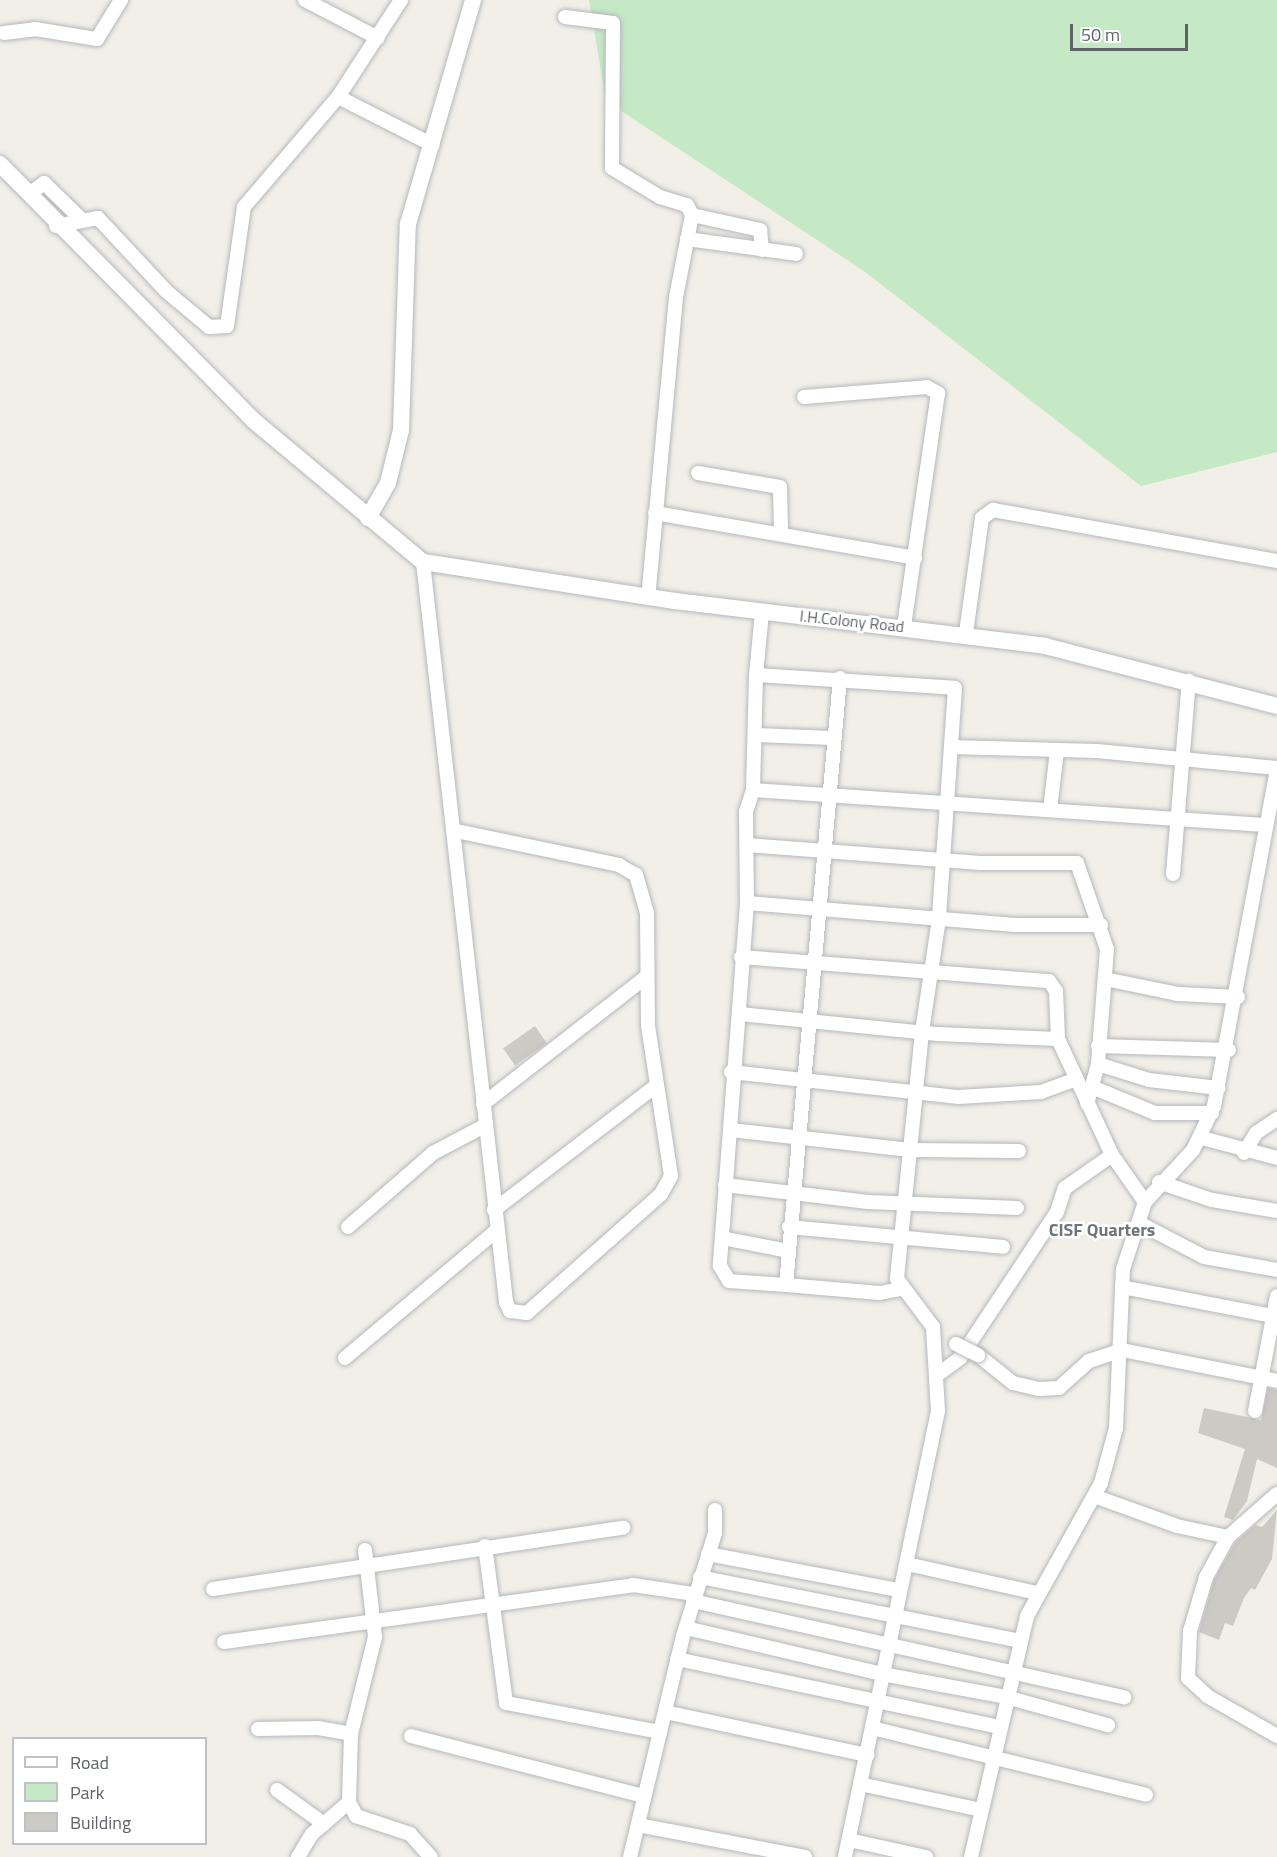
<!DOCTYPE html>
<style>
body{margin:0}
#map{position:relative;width:1277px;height:1857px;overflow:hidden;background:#f1efe8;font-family:"Titillium Web",sans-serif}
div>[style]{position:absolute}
.green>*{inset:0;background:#c5e8c5}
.building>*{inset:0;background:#cccac5;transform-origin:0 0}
.roads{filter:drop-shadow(0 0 2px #b5b8bc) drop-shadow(0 0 2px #b5b8bc)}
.minor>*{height:14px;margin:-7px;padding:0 7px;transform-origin:7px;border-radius:7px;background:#fff}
.tertiary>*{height:16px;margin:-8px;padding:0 8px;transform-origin:8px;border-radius:8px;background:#fff}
.bridges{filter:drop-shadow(0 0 2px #b5b8bc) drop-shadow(0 0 2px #b5b8bc)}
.minor-bridge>*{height:14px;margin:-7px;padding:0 7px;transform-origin:7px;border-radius:7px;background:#fff}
span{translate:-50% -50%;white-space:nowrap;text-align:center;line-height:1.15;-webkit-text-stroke:5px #fff;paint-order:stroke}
.street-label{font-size:16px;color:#5f6368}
.neighbourhood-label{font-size:18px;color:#70757a;font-weight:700}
.legend{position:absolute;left:12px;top:1737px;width:195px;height:108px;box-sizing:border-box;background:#fff;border:2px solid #bfc1c3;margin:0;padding:8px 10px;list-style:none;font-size:18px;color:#5f6368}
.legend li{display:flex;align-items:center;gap:12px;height:30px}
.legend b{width:30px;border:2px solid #bfc1c3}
.scale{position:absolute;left:1070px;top:24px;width:118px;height:27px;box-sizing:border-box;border:3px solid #5f6368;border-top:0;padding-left:8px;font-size:18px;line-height:21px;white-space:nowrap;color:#5f6368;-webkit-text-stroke:4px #fff;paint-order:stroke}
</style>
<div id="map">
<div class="green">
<div style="clip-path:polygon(589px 0,1277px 0,1277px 452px,1141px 486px,864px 271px,606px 101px)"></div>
</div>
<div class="building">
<div style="left:535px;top:1026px;width:21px;height:39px;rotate:55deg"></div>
<div style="clip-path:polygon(1268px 1388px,1277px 1390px,1277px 1468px,1257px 1459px,1247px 1501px,1233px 1520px,1224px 1517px,1245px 1449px,1198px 1433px,1204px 1408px,1261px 1420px)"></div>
<div style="clip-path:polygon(1277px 1510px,1272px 1559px,1255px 1590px,1251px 1588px,1244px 1598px,1233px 1626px,1225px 1623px,1219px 1640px,1199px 1632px,1214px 1580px,1235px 1543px,1255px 1525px,1262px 1527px)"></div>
</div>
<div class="roads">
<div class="minor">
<div style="left:305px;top:0;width:82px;rotate:27.5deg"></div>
<div style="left:565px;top:17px;width:48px;rotate:7.1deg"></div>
<div style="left:613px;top:23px;width:145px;rotate:90.4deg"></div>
<div style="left:612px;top:168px;width:56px;rotate:31.1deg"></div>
<div style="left:660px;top:197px;width:28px;rotate:17deg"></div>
<div style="left:687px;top:205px;width:11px;rotate:63deg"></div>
<div style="left:692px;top:215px;width:84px;rotate:101deg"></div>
<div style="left:676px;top:297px;width:301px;rotate:95.3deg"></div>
<div style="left:4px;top:33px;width:31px;rotate:-7deg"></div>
<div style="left:35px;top:29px;width:63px;rotate:9.2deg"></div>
<div style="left:97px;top:39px;width:46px;rotate:-58.4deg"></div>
<div style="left:338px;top:97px;width:106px;rotate:26.8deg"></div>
<div style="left:29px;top:194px;width:19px;rotate:-36deg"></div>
<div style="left:44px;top:183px;width:50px;rotate:44.2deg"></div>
<div style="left:692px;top:215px;width:70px;rotate:12.4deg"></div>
<div style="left:760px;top:230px;width:20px;rotate:84deg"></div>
<div style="left:56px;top:226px;width:43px;rotate:-10.8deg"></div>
<div style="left:98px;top:218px;width:100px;rotate:47deg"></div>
<div style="left:166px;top:291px;width:56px;rotate:39.9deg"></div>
<div style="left:209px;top:327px;width:18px;rotate:-3deg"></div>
<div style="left:227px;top:326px;width:120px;rotate:-81.9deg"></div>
<div style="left:244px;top:207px;width:145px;rotate:-49.5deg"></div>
<div style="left:338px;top:97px;width:116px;rotate:-57deg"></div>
<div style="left:687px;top:239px;width:110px;rotate:7.8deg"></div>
<div style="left:804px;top:397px;width:123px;rotate:-4.6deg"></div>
<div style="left:927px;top:387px;width:13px;rotate:29deg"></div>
<div style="left:938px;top:393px;width:235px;rotate:98.3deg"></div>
<div style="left:698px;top:473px;width:83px;rotate:9.7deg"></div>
<div style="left:780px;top:487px;width:44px;rotate:88.7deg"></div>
<div style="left:655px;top:513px;width:264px;rotate:9.8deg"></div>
<div style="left:423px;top:562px;width:745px;rotate:83.6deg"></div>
<div style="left:506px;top:1302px;width:10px;rotate:66deg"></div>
<div style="left:510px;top:1311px;width:17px;rotate:7deg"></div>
<div style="left:527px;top:1313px;width:179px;rotate:-41.6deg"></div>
<div style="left:661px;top:1194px;width:21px;rotate:-61deg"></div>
<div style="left:671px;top:1176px;width:153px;rotate:-98.7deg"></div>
<div style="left:648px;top:1025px;width:112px;rotate:-90.5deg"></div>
<div style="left:647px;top:913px;width:40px;rotate:-106deg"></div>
<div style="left:636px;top:875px;width:20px;rotate:-150deg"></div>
<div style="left:619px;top:865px;width:167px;rotate:-168.2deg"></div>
<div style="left:762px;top:612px;width:63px;rotate:95.4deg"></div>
<div style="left:756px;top:675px;width:199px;rotate:3.7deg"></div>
<div style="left:955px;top:688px;width:232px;rotate:94deg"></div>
<div style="left:939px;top:919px;width:114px;rotate:98.6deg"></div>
<div style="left:922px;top:1032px;width:248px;rotate:95.8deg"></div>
<div style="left:897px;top:1279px;width:60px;rotate:53.1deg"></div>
<div style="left:933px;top:1327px;width:84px;rotate:86.6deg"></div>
<div style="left:938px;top:1411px;width:456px;rotate:101.8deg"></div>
<div style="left:966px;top:633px;width:116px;rotate:-82.1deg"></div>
<div style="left:982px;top:518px;width:14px;rotate:-36deg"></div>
<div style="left:993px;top:510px;width:289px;rotate:10.2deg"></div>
<div style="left:756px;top:675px;width:115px;rotate:91.5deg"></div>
<div style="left:753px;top:790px;width:23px;rotate:108deg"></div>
<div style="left:746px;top:812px;width:91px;rotate:89.4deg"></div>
<div style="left:747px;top:903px;width:364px;rotate:94.3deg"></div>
<div style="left:720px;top:1266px;width:17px;rotate:59deg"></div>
<div style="left:729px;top:1281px;width:57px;rotate:4deg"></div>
<div style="left:840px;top:678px;width:609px;rotate:95.08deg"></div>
<div style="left:786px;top:1285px;width:94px;rotate:4.9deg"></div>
<div style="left:880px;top:1293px;width:20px;rotate:-11deg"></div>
<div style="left:756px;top:735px;width:77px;rotate:2.2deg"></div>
<div style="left:951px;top:747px;width:146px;rotate:1.6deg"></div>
<div style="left:1097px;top:751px;width:181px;rotate:5.4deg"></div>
<div style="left:753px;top:790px;width:513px;rotate:3.91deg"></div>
<div style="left:1050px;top:810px;width:60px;rotate:-83.3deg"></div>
<div style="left:747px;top:845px;width:234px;rotate:4.4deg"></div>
<div style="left:980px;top:863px;width:97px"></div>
<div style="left:1077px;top:863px;width:91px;rotate:70.8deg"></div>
<div style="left:1107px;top:949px;width:115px;rotate:94.5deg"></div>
<div style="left:1098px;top:1064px;width:41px;rotate:105.4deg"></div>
<div style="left:1173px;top:874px;width:194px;rotate:-85.3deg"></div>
<div style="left:747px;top:903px;width:269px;rotate:4.7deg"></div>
<div style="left:1015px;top:925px;width:86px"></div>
<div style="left:741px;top:957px;width:309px;rotate:4.5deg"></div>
<div style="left:1049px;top:981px;width:12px;rotate:55deg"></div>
<div style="left:1056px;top:991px;width:48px;rotate:87.6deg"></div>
<div style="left:1105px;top:979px;width:75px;rotate:11.6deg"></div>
<div style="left:1178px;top:994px;width:60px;rotate:2.9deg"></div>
<div style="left:740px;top:1014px;width:199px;rotate:5.8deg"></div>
<div style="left:938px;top:1034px;width:120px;rotate:2.4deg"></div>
<div style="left:1058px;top:1039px;width:128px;rotate:65deg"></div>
<div style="left:1112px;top:1155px;width:57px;rotate:54.9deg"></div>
<div style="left:1098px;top:1046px;width:131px;rotate:1.7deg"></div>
<div style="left:1098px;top:1064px;width:53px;rotate:17.4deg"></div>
<div style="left:1149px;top:1080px;width:70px;rotate:6.5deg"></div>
<div style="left:731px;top:1072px;width:229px;rotate:6.3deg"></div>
<div style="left:959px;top:1097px;width:82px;rotate:-3.5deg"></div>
<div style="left:1041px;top:1092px;width:38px;rotate:-20deg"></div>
<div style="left:1092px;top:1087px;width:68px;rotate:22.4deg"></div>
<div style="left:1155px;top:1113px;width:57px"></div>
<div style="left:483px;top:1104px;width:205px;rotate:-37.9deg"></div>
<div style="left:731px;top:1130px;width:180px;rotate:6.4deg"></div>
<div style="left:910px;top:1150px;width:109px;rotate:0.5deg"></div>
<div style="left:1202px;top:1138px;width:78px;rotate:14.9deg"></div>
<div style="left:1244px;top:1153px;width:23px;rotate:-59deg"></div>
<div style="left:1256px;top:1133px;width:25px;rotate:-34deg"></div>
<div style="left:1159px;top:1182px;width:56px;rotate:18.8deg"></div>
<div style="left:1212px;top:1200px;width:66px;rotate:9.6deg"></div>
<div style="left:725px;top:1185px;width:144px;rotate:6.8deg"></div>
<div style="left:868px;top:1202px;width:149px;rotate:2.3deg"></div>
<div style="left:494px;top:1210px;width:205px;rotate:-37.5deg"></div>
<div style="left:1139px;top:1223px;width:73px;rotate:27.6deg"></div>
<div style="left:1204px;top:1257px;width:74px;rotate:10.1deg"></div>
<div style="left:348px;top:1227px;width:113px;rotate:-41deg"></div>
<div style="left:433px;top:1153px;width:60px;rotate:-27.8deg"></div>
<div style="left:789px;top:1227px;width:215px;rotate:5.3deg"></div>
<div style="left:722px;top:1238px;width:67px;rotate:11.1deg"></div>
<div style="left:1122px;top:1287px;width:154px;rotate:10.9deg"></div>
<div style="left:978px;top:1355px;width:45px;rotate:38.7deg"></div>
<div style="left:1013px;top:1383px;width:26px;rotate:13deg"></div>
<div style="left:1038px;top:1389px;width:21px;rotate:-3deg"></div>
<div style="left:1059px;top:1388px;width:40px;rotate:-42deg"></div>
<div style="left:1089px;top:1361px;width:35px;rotate:-18deg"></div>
<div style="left:1122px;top:1350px;width:158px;rotate:11.3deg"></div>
<div style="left:345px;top:1358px;width:199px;rotate:-40.1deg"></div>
<div style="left:937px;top:1375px;width:29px;rotate:-36deg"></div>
<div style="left:960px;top:1358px;width:175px;rotate:-56.4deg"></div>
<div style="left:1057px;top:1212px;width:25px;rotate:-72deg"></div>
<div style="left:1065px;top:1188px;width:57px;rotate:-35.1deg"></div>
<div style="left:1255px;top:1411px;width:117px;rotate:-79.2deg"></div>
<div style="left:1094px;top:1496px;width:88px;rotate:19.9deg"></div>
<div style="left:1177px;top:1526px;width:52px;rotate:12.2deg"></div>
<div style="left:1228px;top:1537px;width:65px;rotate:-41.3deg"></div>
<div style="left:1228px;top:1537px;width:46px;rotate:118.8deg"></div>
<div style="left:1206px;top:1577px;width:56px;rotate:106.5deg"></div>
<div style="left:1190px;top:1631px;width:47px;rotate:92.4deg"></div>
<div style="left:1188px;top:1678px;width:26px;rotate:43deg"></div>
<div style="left:1207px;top:1696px;width:81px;rotate:29.7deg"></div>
<div style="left:485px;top:1546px;width:158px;rotate:82.4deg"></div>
<div style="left:506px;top:1703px;width:157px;rotate:10.7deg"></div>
<div style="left:365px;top:1550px;width:88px;rotate:83.4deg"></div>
<div style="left:375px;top:1637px;width:100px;rotate:103.9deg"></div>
<div style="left:351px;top:1734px;width:68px;rotate:91.7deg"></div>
<div style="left:349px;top:1802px;width:16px;rotate:63deg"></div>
<div style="left:356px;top:1816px;width:57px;rotate:18.4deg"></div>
<div style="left:410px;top:1834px;width:31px;rotate:48deg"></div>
<div style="left:708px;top:1554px;width:194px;rotate:10.7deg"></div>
<div style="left:907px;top:1564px;width:133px;rotate:12.6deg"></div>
<div style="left:700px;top:1577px;width:326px;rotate:11.3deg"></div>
<div style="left:213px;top:1589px;width:415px;rotate:-8.5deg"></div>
<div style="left:693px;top:1601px;width:442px;rotate:12.6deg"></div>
<div style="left:686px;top:1628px;width:201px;rotate:13.2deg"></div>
<div style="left:882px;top:1674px;width:126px;rotate:10.5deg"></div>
<div style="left:1006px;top:1697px;width:106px;rotate:15.4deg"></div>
<div style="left:224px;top:1642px;width:413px;rotate:-7.9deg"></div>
<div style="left:633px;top:1585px;width:62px;rotate:8.4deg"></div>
<div style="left:677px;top:1659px;width:329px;rotate:11.9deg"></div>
<div style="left:665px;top:1712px;width:207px;rotate:12deg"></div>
<div style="left:872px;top:1728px;width:282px;rotate:13.7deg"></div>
<div style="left:258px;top:1729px;width:60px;rotate:-1deg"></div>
<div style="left:318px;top:1728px;width:34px;rotate:10deg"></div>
<div style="left:411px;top:1736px;width:240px;rotate:14.5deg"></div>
<div style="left:860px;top:1784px;width:124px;rotate:12.1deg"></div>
<div style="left:277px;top:1790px;width:58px;rotate:35.9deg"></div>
<div style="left:638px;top:1825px;width:170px;rotate:10.8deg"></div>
<div style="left:849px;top:1840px;width:79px;rotate:12.4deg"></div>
<div style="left:298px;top:1857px;width:27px;rotate:-59deg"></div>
<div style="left:312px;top:1834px;width:49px;rotate:-40.9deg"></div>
<div style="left:630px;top:1857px;width:227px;rotate:-76.5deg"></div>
<div style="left:683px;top:1636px;width:108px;rotate:-72.7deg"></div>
<div style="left:715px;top:1533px;width:23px;rotate:-90deg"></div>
<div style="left:971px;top:1857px;width:247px;rotate:-76.9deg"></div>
<div style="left:1027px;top:1616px;width:152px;rotate:-60.9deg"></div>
<div style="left:1101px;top:1483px;width:57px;rotate:-74.7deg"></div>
<div style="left:1116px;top:1428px;width:159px;rotate:-87.5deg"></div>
<div style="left:1123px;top:1269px;width:71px;rotate:-71.8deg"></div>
<div style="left:1145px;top:1202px;width:71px;rotate:-47.3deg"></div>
<div style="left:1193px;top:1150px;width:49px;rotate:-64.5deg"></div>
<div style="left:1214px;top:1106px;width:342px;rotate:-79.4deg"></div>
</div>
<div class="tertiary">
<div style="left:0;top:164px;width:360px;rotate:45.3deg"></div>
<div style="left:253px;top:420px;width:222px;rotate:39.9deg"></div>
<div style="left:423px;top:562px;width:255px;rotate:8.8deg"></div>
<div style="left:675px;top:601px;width:373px;rotate:6.9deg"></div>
<div style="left:1045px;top:646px;width:240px;rotate:14.5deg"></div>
<div style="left:368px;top:518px;width:40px;rotate:-60.3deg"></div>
<div style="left:388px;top:483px;width:55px;rotate:-76.2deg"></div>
<div style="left:401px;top:430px;width:206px;rotate:-88.1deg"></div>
<div style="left:408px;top:224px;width:233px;rotate:-73.8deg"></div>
</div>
</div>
<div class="bridges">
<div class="minor-bridge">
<div style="left:956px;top:1344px;width:25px;rotate:27deg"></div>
</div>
</div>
<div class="street-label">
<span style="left:852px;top:621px;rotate:6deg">I.H.Colony Road</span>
</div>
<div class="neighbourhood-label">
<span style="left:1102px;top:1230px">CISF Quarters</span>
</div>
<ul class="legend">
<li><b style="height:8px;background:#fff"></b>Road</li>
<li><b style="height:16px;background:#c5e8c5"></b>Park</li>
<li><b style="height:16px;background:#cccac5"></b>Building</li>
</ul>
<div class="scale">50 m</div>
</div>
